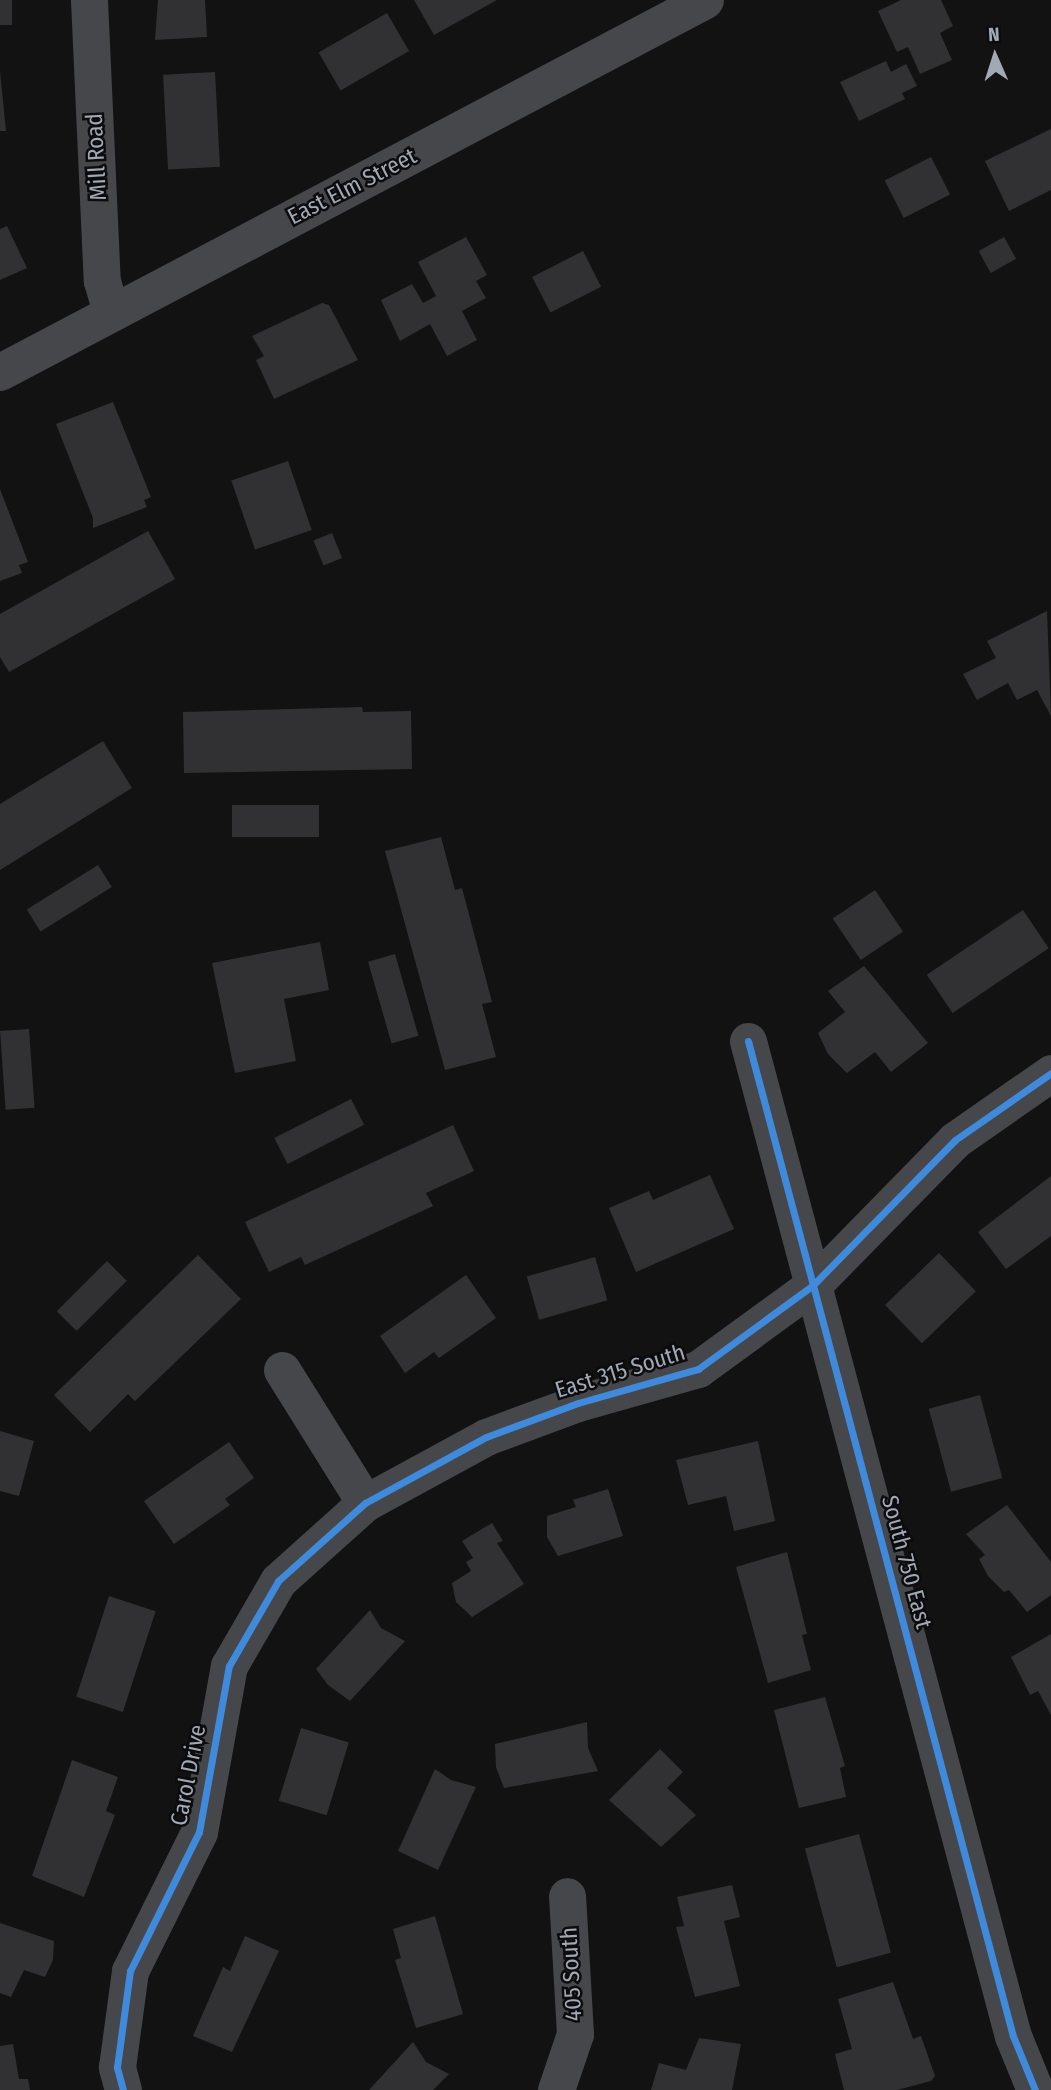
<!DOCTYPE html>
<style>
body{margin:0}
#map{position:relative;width:1051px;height:2090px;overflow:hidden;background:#121212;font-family:"Fira Sans Condensed",sans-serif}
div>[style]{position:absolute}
.building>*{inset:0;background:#313133;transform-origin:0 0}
.minor>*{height:37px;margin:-18.5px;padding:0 18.5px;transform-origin:18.5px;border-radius:18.5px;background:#46474b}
.cycleway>*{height:7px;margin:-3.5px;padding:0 3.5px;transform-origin:3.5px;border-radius:3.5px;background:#408adc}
span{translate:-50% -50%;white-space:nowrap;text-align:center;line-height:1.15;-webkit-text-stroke:5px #0c0c0e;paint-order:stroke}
.street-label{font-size:23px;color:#a1a9b5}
.north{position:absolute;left:960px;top:21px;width:70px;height:70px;-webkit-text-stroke:5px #0c0c0e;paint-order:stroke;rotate:357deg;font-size:19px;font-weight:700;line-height:28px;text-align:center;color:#a1a9b5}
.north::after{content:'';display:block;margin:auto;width:24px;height:32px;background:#a1a9b5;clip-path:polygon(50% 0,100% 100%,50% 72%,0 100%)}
</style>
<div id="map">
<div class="building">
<div style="left:0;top:0;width:12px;height:25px"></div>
<div style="clip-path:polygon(158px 0,205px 0,207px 37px,155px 40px)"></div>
<div style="clip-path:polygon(414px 0,497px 0,434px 35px)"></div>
<div style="clip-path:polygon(901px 0,941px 0,953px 26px,940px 33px,952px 60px,920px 74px,908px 47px,897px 52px,878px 11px)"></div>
<div style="left:387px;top:13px;width:44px;height:79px;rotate:60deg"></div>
<div style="clip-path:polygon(886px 61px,891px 72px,906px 64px,917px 86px,902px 93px,905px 99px,859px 121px,840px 82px)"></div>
<div style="clip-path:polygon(0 71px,6px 131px,0 131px)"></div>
<div style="left:215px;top:72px;width:95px;height:52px;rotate:87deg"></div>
<div style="clip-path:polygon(1051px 129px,1051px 190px,1009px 211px,985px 161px)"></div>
<div style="left:931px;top:157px;width:42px;height:52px;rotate:63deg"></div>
<div style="clip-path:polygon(7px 226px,27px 268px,0 280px,0 229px)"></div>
<div style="clip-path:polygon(466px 237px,487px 275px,476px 281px,486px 298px,462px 311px,477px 340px,447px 356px,430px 324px,400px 341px,381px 300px,412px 284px,423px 303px,436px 296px,418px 262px)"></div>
<div style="left:1004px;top:237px;width:25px;height:29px;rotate:61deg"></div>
<div style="left:583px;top:251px;width:40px;height:57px;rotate:63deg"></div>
<div style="clip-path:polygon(322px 303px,329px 305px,358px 360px,274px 399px,256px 360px,264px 356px,252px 336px)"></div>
<div style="clip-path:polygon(113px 402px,151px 497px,144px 500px,147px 507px,93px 528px,93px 518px,56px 424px)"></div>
<div style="left:288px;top:461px;width:73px;height:60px;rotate:71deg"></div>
<div style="clip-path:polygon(0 489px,28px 562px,19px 565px,22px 573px,0 581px)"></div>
<div style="clip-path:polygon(148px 531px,175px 579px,9px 672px,0 657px,0 614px)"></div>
<div style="left:332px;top:533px;width:27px;height:20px;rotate:68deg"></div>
<div style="clip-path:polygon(1047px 611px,1051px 716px,1037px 690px,1017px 700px,1008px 683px,977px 700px,963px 674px,996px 658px,987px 641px)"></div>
<div style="clip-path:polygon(362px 707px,363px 712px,411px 711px,412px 769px,184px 773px,183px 712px)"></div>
<div style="clip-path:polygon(103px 741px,132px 788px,0 870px,0 804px)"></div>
<div style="left:232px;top:805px;width:87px;height:32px"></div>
<div style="clip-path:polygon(441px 837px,455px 890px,462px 888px,492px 1002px,482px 1004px,496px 1057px,445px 1070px,385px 851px)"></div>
<div style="left:98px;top:865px;width:26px;height:84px;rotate:58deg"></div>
<div style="left:875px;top:890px;width:50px;height:51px;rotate:56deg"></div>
<div style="left:1023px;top:910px;width:46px;height:116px;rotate:56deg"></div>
<div style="clip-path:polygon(320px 942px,329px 990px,284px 999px,296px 1061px,235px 1073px,212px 963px)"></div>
<div style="left:395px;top:954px;width:85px;height:28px;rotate:74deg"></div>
<div style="clip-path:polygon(864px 966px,928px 1043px,891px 1072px,875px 1052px,847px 1073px,828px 1054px,818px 1033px,845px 1012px,828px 991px)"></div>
<div style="left:29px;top:1029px;width:79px;height:29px;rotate:86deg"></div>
<div style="left:351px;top:1099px;width:29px;height:86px;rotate:63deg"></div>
<div style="clip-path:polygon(453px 1125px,474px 1171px,426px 1193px,433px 1206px,305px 1265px,301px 1257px,269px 1272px,245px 1222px)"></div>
<div style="clip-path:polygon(710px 1175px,734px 1229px,636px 1272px,609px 1208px,649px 1191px,653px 1200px)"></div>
<div style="clip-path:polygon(1051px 1176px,1051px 1236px,1006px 1269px,978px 1232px)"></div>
<div style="left:939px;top:1253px;width:53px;height:75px;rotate:46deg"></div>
<div style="clip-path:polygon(198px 1255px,241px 1299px,135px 1401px,128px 1394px,90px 1432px,54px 1395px)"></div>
<div style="left:595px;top:1257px;width:45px;height:71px;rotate:74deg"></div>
<div style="left:107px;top:1261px;width:28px;height:71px;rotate:45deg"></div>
<div style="clip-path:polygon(466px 1275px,496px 1318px,439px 1358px,434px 1352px,405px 1373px,380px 1336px)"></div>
<div style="left:980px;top:1395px;width:86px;height:53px;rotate:75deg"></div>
<div style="clip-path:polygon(0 1431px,34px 1441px,19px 1496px,0 1491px)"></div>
<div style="clip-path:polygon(758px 1441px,775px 1521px,734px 1531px,726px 1496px,688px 1505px,676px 1460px)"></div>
<div style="clip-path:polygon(229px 1442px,254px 1478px,225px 1499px,230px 1505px,174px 1544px,144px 1501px)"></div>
<div style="clip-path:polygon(608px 1489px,623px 1536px,558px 1556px,547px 1537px,547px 1516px,576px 1507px,573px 1500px)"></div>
<div style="clip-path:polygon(1007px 1505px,1051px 1562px,1051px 1595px,1027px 1612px,1009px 1590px,1004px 1592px,988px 1576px,979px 1559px,985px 1555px,966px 1534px)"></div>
<div style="clip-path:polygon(492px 1523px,503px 1541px,497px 1543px,524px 1584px,472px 1617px,456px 1602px,452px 1583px,471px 1571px,466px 1562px,473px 1558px,462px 1541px)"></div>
<div style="clip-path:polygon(787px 1552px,807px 1634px,802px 1635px,811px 1670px,768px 1683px,736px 1567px)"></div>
<div style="left:109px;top:1596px;width:49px;height:106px;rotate:18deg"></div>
<div style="clip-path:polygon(370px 1610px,381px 1628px,405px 1641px,350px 1701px,328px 1685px,316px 1669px)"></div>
<div style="clip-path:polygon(1051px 1634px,1051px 1715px,1038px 1691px,1030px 1695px,1011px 1657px)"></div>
<div style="clip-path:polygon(825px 1697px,845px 1766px,840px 1768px,846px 1797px,799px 1808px,774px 1710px)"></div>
<div style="clip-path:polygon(587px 1722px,588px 1748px,598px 1771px,504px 1788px,496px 1767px,495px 1744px)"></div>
<div style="left:301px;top:1728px;width:50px;height:76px;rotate:17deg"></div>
<div style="clip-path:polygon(660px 1749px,683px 1772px,667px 1788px,696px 1815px,661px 1847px,609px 1800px)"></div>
<div style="clip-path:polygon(72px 1760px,118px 1777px,106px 1811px,115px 1815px,84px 1897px,32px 1876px)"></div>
<div style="clip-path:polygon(435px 1769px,451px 1780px,476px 1787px,438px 1870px,398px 1851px)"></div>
<div style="left:859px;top:1834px;width:123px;height:56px;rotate:75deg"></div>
<div style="clip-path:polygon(732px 1885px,740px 1917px,724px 1921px,740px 1986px,695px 1997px,676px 1927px,684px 1926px,677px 1897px)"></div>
<div style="clip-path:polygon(435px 1916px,463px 2014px,416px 2028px,395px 1960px,401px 1958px,393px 1929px)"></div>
<div style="clip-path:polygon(0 1923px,54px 1941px,53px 1960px,45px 1977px,24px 1970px,11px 1997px,0 1993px)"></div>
<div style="clip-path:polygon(245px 1936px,279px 1951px,232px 2052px,193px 2036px,223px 1967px,230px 1971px)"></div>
<div style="clip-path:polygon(893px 1982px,913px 2039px,921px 2036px,935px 2076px,931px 2081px,897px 2090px,844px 2090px,835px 2054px,852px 2049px,838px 1999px)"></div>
<div style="clip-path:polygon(699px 2038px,741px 2044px,732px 2090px,651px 2090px,659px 2063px,686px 2070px)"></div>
<div style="clip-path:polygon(413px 2042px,426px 2062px,449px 2074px,433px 2090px,369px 2090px)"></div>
<div style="clip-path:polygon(13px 2044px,19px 2079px,28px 2079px,30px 2090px,0 2090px,0 2046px)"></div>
</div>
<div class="minor">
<div style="left:89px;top:0;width:281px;rotate:87.4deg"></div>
<div style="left:102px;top:281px;width:33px;rotate:74deg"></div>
<div style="left:0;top:372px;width:797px;rotate:-27.82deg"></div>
<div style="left:748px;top:1041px;width:1030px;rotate:75.09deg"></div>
<div style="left:1013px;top:2036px;width:58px;rotate:67.8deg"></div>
<div style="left:282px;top:1370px;width:157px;rotate:58deg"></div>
<div style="left:123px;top:2090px;width:24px;rotate:-105deg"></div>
<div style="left:117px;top:2067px;width:97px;rotate:-82.3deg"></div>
<div style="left:130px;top:1971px;width:155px;rotate:-63.6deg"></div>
<div style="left:199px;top:1832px;width:169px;rotate:-79.8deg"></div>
<div style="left:229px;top:1666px;width:98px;rotate:-60deg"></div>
<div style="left:278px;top:1581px;width:117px;rotate:-41.9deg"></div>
<div style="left:365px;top:1503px;width:138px;rotate:-28.6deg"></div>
<div style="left:486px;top:1437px;width:98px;rotate:-20.3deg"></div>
<div style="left:578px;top:1403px;width:125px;rotate:-15.8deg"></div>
<div style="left:698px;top:1369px;width:142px;rotate:-36.1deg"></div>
<div style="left:813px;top:1285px;width:203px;rotate:-45.6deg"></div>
<div style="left:955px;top:1140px;width:117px;rotate:-34.9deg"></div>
<div style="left:556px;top:2090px;width:59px;rotate:-71.3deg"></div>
<div style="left:575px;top:2034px;width:138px;rotate:-93.3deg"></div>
</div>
<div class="cycleway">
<div style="left:748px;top:1041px;width:1030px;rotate:75.09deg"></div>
<div style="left:1013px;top:2036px;width:58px;rotate:67.8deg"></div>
<div style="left:123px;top:2090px;width:24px;rotate:-105deg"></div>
<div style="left:117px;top:2067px;width:97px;rotate:-82.3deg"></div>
<div style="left:130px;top:1971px;width:155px;rotate:-63.6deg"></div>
<div style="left:199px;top:1832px;width:169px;rotate:-79.8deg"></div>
<div style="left:229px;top:1666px;width:98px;rotate:-60deg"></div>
<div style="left:278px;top:1581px;width:117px;rotate:-41.9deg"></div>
<div style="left:365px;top:1503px;width:138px;rotate:-28.6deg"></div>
<div style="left:486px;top:1437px;width:98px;rotate:-20.3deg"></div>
<div style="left:578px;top:1403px;width:125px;rotate:-15.8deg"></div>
<div style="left:698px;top:1369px;width:142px;rotate:-36.1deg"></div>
<div style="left:813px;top:1285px;width:203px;rotate:-45.6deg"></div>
<div style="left:955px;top:1140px;width:117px;rotate:-34.9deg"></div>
</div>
<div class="street-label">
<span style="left:96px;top:157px;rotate:-93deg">Mill Road</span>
<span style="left:352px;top:186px;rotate:-27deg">East Elm Street</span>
<span style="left:620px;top:1371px;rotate:-17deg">East 315 South</span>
<span style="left:907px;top:1562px;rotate:75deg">South 750 East</span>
<span style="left:188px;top:1775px;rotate:-79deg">Carol Drive</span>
<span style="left:571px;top:1974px;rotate:-93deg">405 South</span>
</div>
<div class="north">N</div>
</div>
